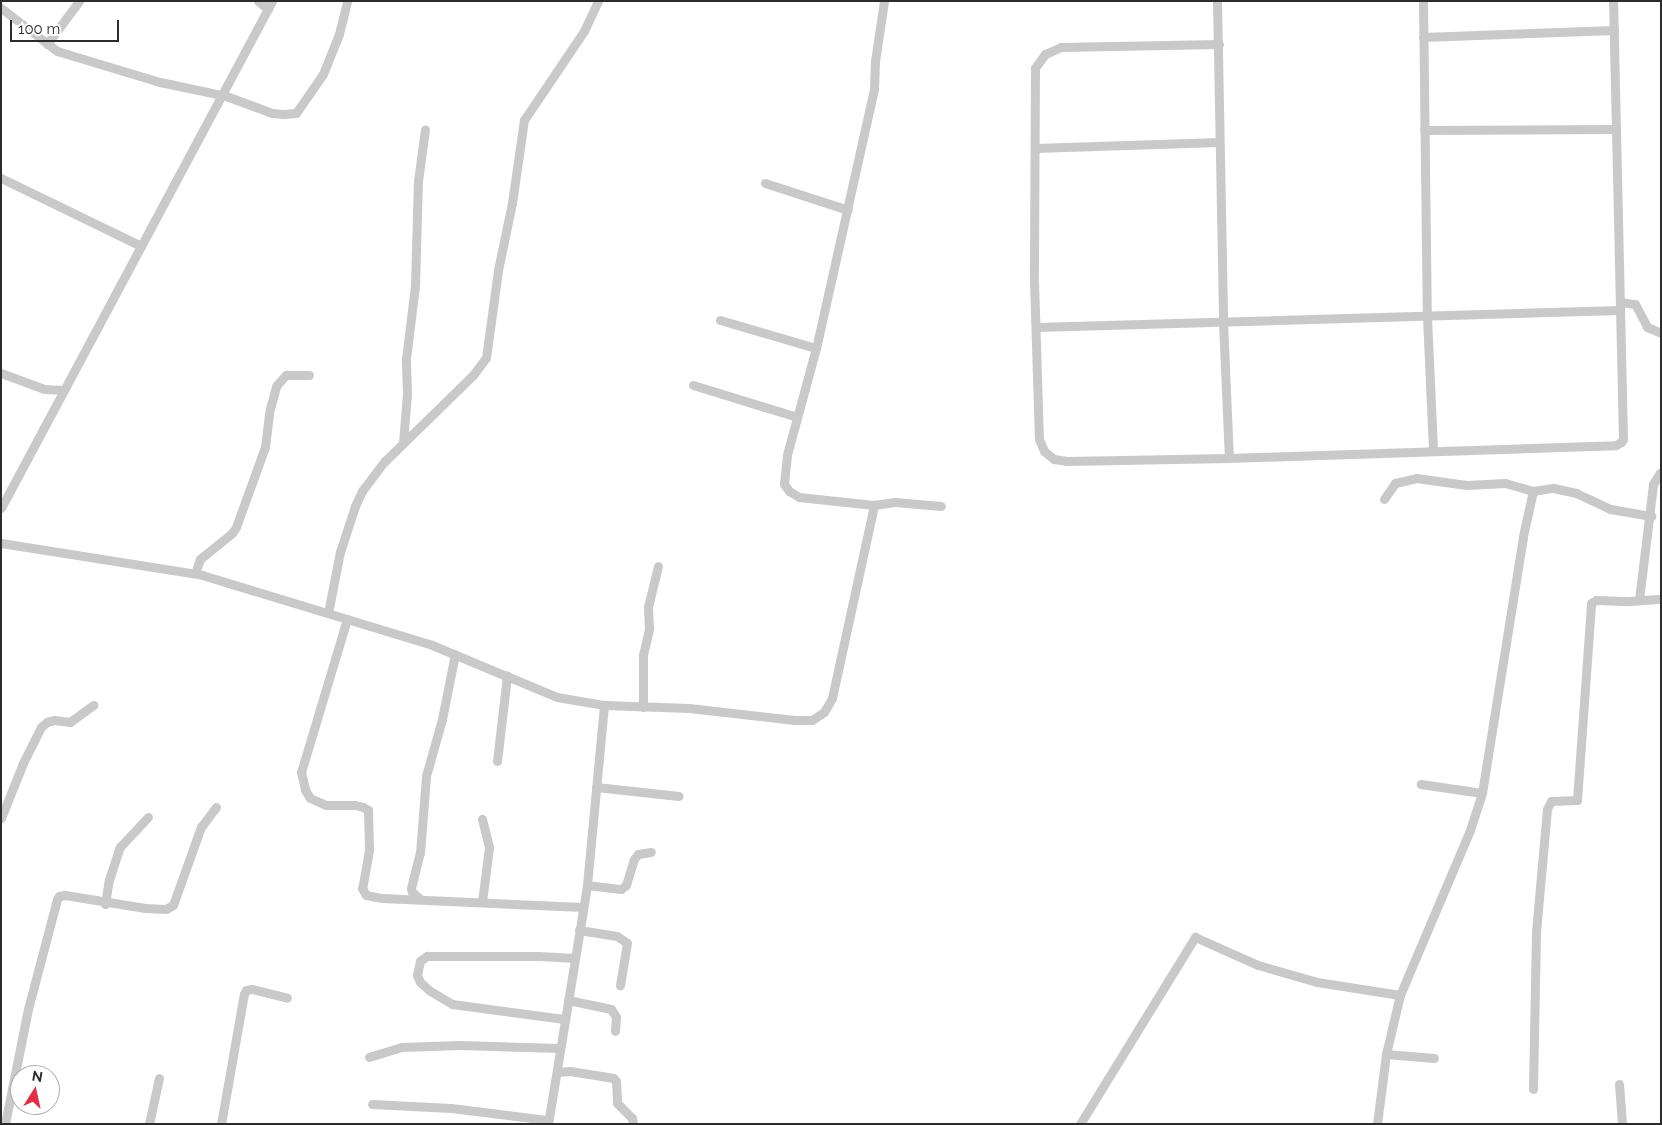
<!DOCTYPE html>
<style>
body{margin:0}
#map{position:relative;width:1662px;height:1125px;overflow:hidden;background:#fff;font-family:Raleway,sans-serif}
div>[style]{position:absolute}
.minor>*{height:9px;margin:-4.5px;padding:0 4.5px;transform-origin:4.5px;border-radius:4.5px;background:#c9c9c9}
span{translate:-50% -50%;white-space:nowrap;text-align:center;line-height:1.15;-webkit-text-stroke:5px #fff;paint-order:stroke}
.frame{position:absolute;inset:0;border:2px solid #2c2c2c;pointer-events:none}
.north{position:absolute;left:10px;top:1065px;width:50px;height:50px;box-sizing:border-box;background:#fff;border:1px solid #ababab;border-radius:50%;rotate:10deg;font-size:14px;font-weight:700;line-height:20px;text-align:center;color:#2c2c2c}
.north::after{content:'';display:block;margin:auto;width:18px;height:22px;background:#e22e47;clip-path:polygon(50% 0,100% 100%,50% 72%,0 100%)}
.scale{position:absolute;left:10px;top:20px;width:109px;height:22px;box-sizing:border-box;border:2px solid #2c2c2c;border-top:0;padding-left:6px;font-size:15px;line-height:18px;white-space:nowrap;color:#2c2c2c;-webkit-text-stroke:4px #fff;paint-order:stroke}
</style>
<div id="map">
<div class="minor">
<div style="left:258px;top:1px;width:13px;rotate:39deg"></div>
<div style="left:884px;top:1px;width:61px;rotate:98.5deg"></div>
<div style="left:875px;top:61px;width:28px;rotate:92deg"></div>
<div style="left:874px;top:89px;width:265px;rotate:102.6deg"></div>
<div style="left:816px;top:348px;width:111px;rotate:105.2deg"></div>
<div style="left:787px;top:455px;width:29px;rotate:96deg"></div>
<div style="left:784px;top:484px;width:9px;rotate:54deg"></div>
<div style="left:789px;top:491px;width:12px;rotate:31deg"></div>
<div style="left:799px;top:497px;width:75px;rotate:6.1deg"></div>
<div style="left:874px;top:505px;width:21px;rotate:-8deg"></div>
<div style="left:895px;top:502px;width:46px;rotate:5deg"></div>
<div style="left:1217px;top:1px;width:321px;rotate:88.9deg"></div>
<div style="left:1223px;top:322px;width:136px;rotate:87.5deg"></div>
<div style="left:1423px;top:1px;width:316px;rotate:89.3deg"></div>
<div style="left:1427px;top:317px;width:134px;rotate:87.4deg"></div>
<div style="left:1px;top:8px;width:71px;rotate:37.5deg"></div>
<div style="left:57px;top:51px;width:108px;rotate:16.8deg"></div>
<div style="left:160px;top:82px;width:67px;rotate:12deg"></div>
<div style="left:226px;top:96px;width:49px;rotate:20.3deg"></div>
<div style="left:272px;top:113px;width:11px;rotate:5deg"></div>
<div style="left:283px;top:114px;width:13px;rotate:-4deg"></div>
<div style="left:296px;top:113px;width:47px;rotate:-55.3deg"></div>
<div style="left:323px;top:74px;width:43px;rotate:-68.2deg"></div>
<div style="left:339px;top:34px;width:34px;rotate:-76deg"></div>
<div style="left:1423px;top:37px;width:191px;rotate:-2.1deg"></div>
<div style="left:47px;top:44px;width:54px;rotate:-53.3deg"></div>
<div style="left:1219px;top:44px;width:158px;rotate:178.9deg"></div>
<div style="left:1061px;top:47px;width:17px;rotate:156deg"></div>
<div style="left:1045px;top:54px;width:17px;rotate:126deg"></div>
<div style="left:1035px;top:68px;width:213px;rotate:90.3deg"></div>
<div style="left:1034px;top:281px;width:158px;rotate:88.2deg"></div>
<div style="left:1039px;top:439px;width:13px;rotate:67deg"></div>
<div style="left:1044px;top:451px;width:13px;rotate:39deg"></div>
<div style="left:1054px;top:459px;width:13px;rotate:9deg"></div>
<div style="left:1067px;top:461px;width:162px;rotate:-1.1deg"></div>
<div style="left:1229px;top:458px;width:387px;rotate:-1.9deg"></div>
<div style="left:1616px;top:445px;width:6px;rotate:-31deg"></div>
<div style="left:1621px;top:442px;width:4px;rotate:-56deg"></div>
<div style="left:1623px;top:439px;width:438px;rotate:-91.3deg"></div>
<div style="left:1424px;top:130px;width:192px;rotate:-0.3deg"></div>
<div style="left:1035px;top:148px;width:184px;rotate:-1.9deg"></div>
<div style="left:1px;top:178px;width:156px;rotate:25.9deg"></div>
<div style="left:765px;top:183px;width:87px;rotate:18deg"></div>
<div style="left:1620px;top:302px;width:15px;rotate:8deg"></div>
<div style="left:1635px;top:304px;width:26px;rotate:62deg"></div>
<div style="left:1647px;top:327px;width:15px;rotate:23deg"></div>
<div style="left:720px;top:320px;width:100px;rotate:16.3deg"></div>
<div style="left:1037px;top:327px;width:583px;rotate:-1.67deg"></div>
<div style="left:1px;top:373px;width:46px;rotate:20.4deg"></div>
<div style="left:44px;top:389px;width:20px;rotate:3deg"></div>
<div style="left:693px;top:385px;width:109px;rotate:17.1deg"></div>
<div style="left:403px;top:443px;width:50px;rotate:-85.4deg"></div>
<div style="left:407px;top:393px;width:34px;rotate:-92deg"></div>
<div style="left:406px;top:359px;width:74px;rotate:-83deg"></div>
<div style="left:415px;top:286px;width:105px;rotate:-88.4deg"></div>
<div style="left:418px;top:181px;width:52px;rotate:-82.3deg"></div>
<div style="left:1384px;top:499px;width:19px;rotate:-55deg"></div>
<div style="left:1395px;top:483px;width:22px;rotate:-13deg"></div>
<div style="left:1416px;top:478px;width:51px;rotate:7.8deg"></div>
<div style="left:1467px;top:485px;width:38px;rotate:-3deg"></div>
<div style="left:1505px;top:483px;width:29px;rotate:16deg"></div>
<div style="left:1533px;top:491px;width:20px;rotate:-9deg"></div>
<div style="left:1553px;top:488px;width:24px;rotate:12deg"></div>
<div style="left:1576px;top:493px;width:38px;rotate:25deg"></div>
<div style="left:1610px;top:509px;width:42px;rotate:9.7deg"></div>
<div style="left:1px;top:508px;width:575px;rotate:-61.87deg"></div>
<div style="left:1px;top:543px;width:204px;rotate:9deg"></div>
<div style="left:202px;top:575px;width:240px;rotate:16.9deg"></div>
<div style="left:432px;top:645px;width:135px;rotate:22.6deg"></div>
<div style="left:557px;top:697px;width:48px;rotate:9.7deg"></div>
<div style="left:604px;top:705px;width:85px;rotate:2deg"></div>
<div style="left:689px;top:708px;width:106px;rotate:6.5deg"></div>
<div style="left:794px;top:720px;width:18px"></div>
<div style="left:812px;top:720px;width:14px;rotate:-34deg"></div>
<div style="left:824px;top:712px;width:16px;rotate:-60deg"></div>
<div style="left:832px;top:698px;width:198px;rotate:-77.7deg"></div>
<div style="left:195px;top:573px;width:15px;rotate:-70deg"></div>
<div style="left:200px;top:559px;width:41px;rotate:-39.1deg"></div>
<div style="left:232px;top:533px;width:7px;rotate:-56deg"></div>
<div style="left:236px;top:527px;width:85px;rotate:-70.1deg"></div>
<div style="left:265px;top:447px;width:38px;rotate:-83deg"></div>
<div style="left:270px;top:409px;width:24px;rotate:-75deg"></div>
<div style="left:276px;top:386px;width:15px;rotate:-48deg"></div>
<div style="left:286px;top:375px;width:23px"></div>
<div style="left:1639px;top:600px;width:117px;rotate:-83.1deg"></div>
<div style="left:1653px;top:484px;width:13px;rotate:-58deg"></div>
<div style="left:328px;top:613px;width:62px;rotate:-78.9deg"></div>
<div style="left:340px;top:552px;width:48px;rotate:-71.9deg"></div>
<div style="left:355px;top:506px;width:17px;rotate:-65deg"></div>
<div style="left:362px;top:491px;width:38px;rotate:-53deg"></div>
<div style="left:385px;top:461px;width:123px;rotate:-44.3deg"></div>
<div style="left:473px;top:375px;width:21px;rotate:-53deg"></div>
<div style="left:486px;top:358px;width:89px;rotate:-82.2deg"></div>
<div style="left:498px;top:270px;width:68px;rotate:-78.2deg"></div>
<div style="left:512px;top:203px;width:84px;rotate:-81.8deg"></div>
<div style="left:524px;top:120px;width:107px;rotate:-56deg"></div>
<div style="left:584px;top:31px;width:33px;rotate:-65deg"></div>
<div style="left:347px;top:619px;width:160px;rotate:106.7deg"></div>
<div style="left:301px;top:772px;width:18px;rotate:77deg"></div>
<div style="left:305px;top:790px;width:9px;rotate:58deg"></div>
<div style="left:310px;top:798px;width:17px;rotate:24deg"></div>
<div style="left:326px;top:805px;width:29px"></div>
<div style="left:355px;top:805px;width:8px;rotate:14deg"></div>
<div style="left:363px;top:807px;width:6px;rotate:31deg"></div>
<div style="left:368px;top:810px;width:40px;rotate:88.6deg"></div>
<div style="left:369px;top:850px;width:39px;rotate:100deg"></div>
<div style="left:362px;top:888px;width:8px;rotate:60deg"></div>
<div style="left:366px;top:895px;width:16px;rotate:11deg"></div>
<div style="left:382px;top:898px;width:201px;rotate:2.6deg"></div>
<div style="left:643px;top:707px;width:52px;rotate:-90deg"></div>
<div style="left:643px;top:655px;width:28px;rotate:-77deg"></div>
<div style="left:649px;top:628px;width:21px;rotate:-93deg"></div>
<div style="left:648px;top:607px;width:42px;rotate:-76.3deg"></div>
<div style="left:497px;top:761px;width:86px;rotate:-83.3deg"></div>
<div style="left:596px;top:787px;width:83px;rotate:6.2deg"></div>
<div style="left:1482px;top:793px;width:260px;rotate:-80.9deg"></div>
<div style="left:1523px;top:536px;width:46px;rotate:-77.5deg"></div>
<div style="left:1px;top:818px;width:59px;rotate:-68.2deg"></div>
<div style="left:23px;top:763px;width:40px;rotate:-63.4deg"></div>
<div style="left:41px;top:727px;width:8px;rotate:-40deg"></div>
<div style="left:47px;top:722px;width:7px;rotate:-16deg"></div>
<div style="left:54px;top:720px;width:16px;rotate:7deg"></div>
<div style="left:70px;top:722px;width:29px;rotate:-36deg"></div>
<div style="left:587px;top:885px;width:34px;rotate:7deg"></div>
<div style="left:621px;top:889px;width:6px;rotate:-39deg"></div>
<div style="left:626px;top:885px;width:27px;rotate:-73deg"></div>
<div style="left:634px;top:859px;width:6px;rotate:-51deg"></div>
<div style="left:638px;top:854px;width:13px;rotate:-9deg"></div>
<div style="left:420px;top:899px;width:11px;rotate:-139deg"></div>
<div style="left:412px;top:892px;width:4px;rotate:-104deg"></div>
<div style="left:411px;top:888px;width:36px;rotate:-76deg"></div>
<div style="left:420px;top:853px;width:77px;rotate:-85.5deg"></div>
<div style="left:426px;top:776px;width:59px;rotate:-74.3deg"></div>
<div style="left:442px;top:719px;width:66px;rotate:-78.7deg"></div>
<div style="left:482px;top:902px;width:55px;rotate:-82.7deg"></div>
<div style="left:489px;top:847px;width:29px;rotate:-104deg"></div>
<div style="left:105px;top:904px;width:24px;rotate:-81deg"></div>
<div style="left:109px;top:880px;width:35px;rotate:-72deg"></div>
<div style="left:120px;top:847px;width:41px;rotate:-47deg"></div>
<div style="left:579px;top:930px;width:38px;rotate:9deg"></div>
<div style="left:617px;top:936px;width:12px;rotate:35deg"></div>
<div style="left:627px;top:943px;width:43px;rotate:99.5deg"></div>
<div style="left:568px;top:1000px;width:44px;rotate:11.8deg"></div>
<div style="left:611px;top:1009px;width:9px;rotate:58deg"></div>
<div style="left:616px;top:1017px;width:14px;rotate:94deg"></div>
<div style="left:564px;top:1019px;width:113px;rotate:-172.4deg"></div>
<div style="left:452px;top:1004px;width:26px;rotate:-149deg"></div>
<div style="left:430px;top:991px;width:13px;rotate:-138deg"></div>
<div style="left:420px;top:982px;width:8px;rotate:-113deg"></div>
<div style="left:417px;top:975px;width:14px;rotate:-78deg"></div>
<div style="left:420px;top:961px;width:9px;rotate:-36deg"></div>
<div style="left:427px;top:956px;width:112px"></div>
<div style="left:539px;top:956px;width:36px;rotate:3deg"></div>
<div style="left:1386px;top:1054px;width:48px;rotate:4.8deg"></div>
<div style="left:369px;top:1057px;width:34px;rotate:-17deg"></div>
<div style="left:402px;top:1047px;width:58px;rotate:-2deg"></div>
<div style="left:460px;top:1045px;width:100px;rotate:1.7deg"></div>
<div style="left:557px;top:1072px;width:13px;rotate:-4deg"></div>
<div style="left:570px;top:1071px;width:44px;rotate:9.2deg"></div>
<div style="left:613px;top:1078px;width:4px;rotate:45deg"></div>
<div style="left:616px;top:1081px;width:22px;rotate:87deg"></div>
<div style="left:617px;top:1103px;width:21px;rotate:45deg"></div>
<div style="left:632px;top:1118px;width:6px;rotate:81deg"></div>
<div style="left:1619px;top:1084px;width:40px;rotate:85.7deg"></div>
<div style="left:1533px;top:1089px;width:157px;rotate:-88.9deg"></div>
<div style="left:1536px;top:932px;width:123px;rotate:-84.9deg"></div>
<div style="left:1547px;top:809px;width:9px;rotate:-63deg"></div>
<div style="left:1551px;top:801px;width:26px;rotate:-2deg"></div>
<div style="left:1577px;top:800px;width:197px;rotate:-85.9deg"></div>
<div style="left:1591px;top:603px;width:6px;rotate:-31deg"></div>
<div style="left:1596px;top:600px;width:34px;rotate:2deg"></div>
<div style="left:1630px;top:601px;width:31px;rotate:-4deg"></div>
<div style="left:372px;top:1104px;width:79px;rotate:2.9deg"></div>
<div style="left:451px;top:1108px;width:98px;rotate:7.1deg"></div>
<div style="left:5px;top:1124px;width:117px;rotate:-78.7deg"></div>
<div style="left:28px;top:1009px;width:114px;rotate:-75.2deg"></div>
<div style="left:57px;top:899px;width:4px;rotate:-56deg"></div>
<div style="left:59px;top:896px;width:6px;rotate:-9deg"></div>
<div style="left:65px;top:895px;width:81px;rotate:9.2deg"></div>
<div style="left:145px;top:908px;width:21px;rotate:3deg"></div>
<div style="left:166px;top:909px;width:8px;rotate:-30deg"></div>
<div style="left:173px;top:905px;width:83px;rotate:-70.3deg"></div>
<div style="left:201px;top:827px;width:25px;rotate:-53deg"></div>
<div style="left:149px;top:1124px;width:47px;rotate:-77.7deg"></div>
<div style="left:221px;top:1124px;width:132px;rotate:-80deg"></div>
<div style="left:244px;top:994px;width:4px;rotate:-63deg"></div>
<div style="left:246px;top:990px;width:6px;rotate:-9deg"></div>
<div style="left:252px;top:989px;width:36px;rotate:14deg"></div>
<div style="left:548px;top:1124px;width:242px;rotate:-80.7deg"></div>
<div style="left:587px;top:885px;width:181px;rotate:-84.6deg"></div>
<div style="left:1080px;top:1124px;width:220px;rotate:-58.4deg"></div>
<div style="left:1195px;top:937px;width:69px;rotate:24deg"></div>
<div style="left:1258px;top:965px;width:61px;rotate:16.1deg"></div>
<div style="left:1317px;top:982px;width:84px;rotate:8.9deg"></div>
<div style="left:1377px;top:1124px;width:71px;rotate:-82.7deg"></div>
<div style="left:1386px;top:1054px;width:61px;rotate:-76.7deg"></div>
<div style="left:1400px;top:995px;width:179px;rotate:-67deg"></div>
<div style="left:1470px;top:830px;width:39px;rotate:-72deg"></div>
<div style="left:1482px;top:793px;width:62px;rotate:-171.6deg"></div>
</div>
<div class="frame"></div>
<div class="north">N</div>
<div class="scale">100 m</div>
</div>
